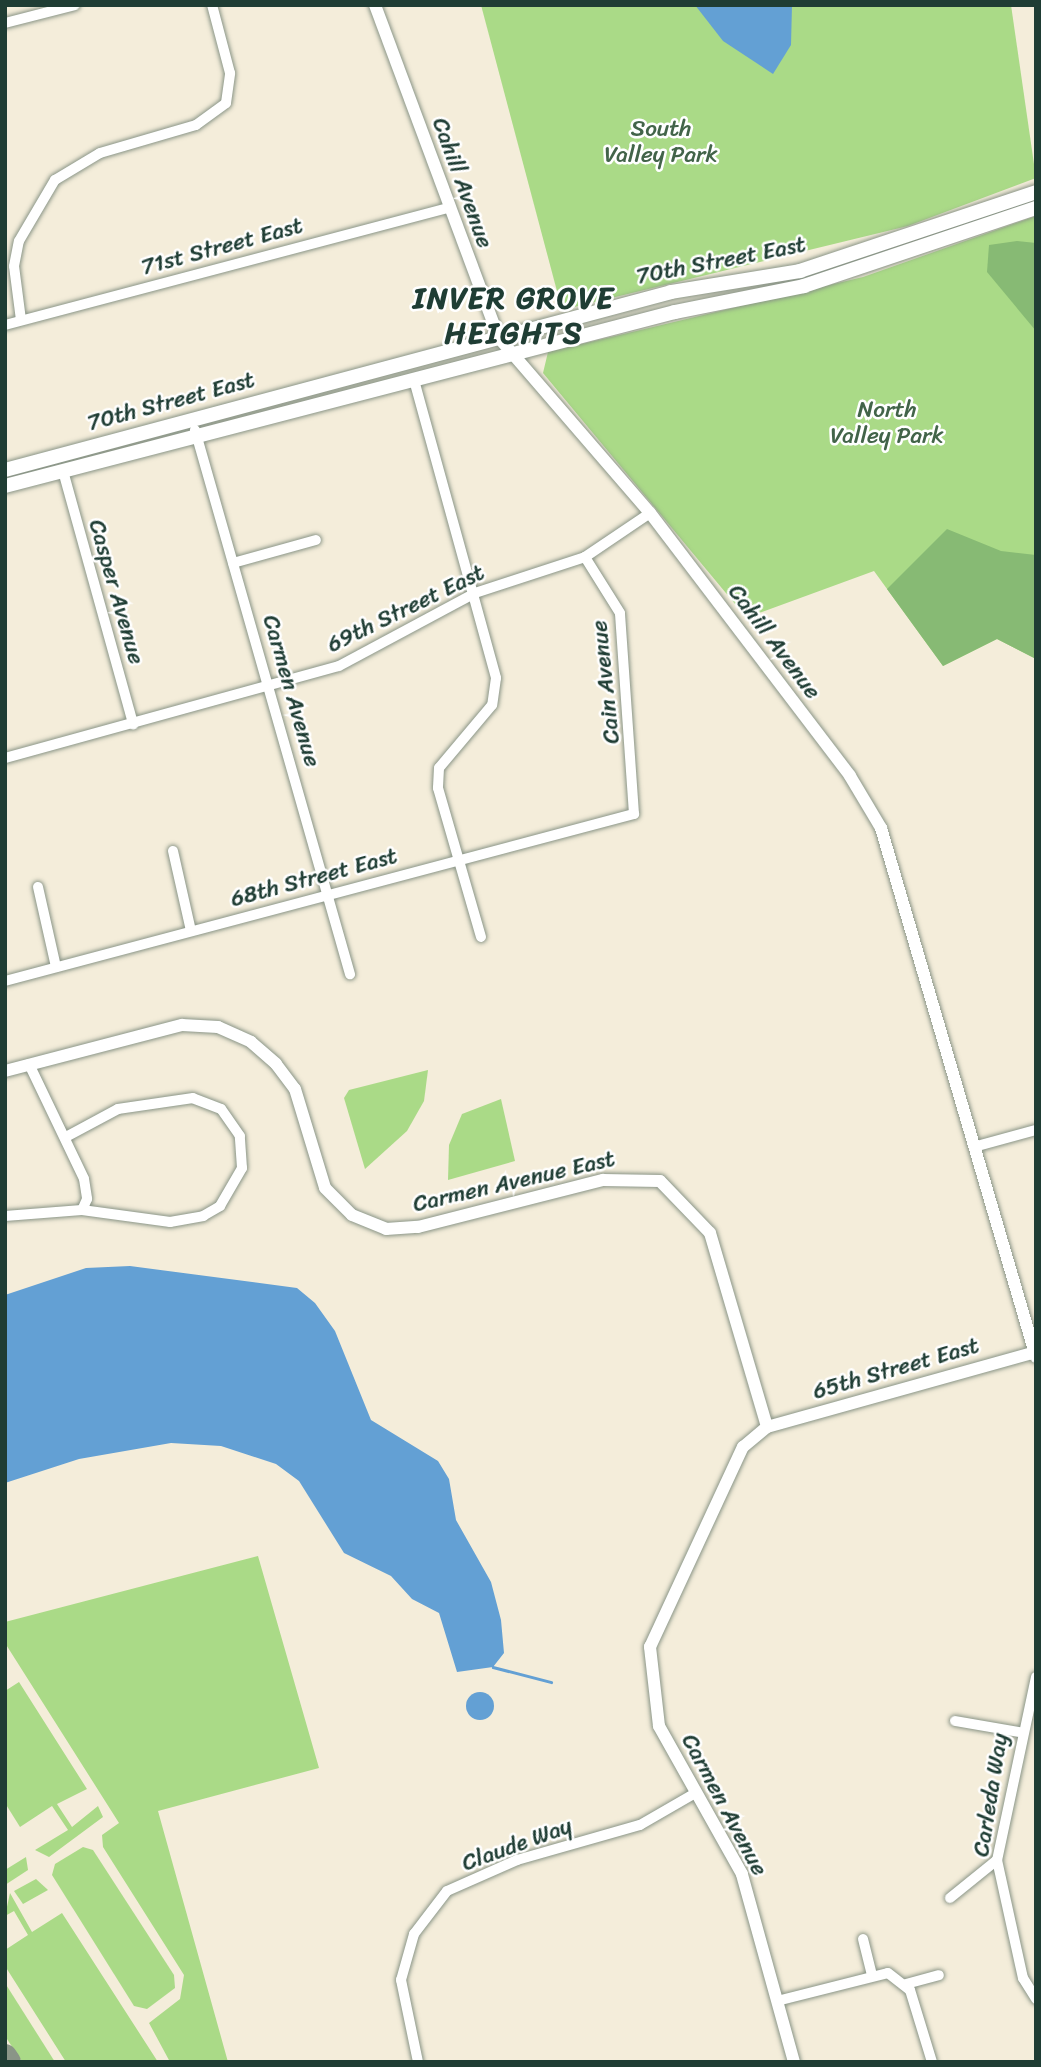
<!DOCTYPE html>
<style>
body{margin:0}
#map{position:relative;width:1041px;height:2067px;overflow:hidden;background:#f4edda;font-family:Sriracha,sans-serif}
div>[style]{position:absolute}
.green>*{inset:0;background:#aada87}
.forest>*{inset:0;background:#87ba74}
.water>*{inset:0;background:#63a0d4}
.round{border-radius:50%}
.stream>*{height:2.5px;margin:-1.25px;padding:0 1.25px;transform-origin:1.25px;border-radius:1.25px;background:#63a0d4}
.taxiway>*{height:24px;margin:-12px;padding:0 12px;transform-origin:12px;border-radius:12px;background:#8a9587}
.roads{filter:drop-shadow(0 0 2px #8a9587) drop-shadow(0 0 2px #8a9587)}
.minor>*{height:10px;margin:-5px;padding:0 5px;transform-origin:5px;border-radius:5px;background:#fff}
.tertiary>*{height:12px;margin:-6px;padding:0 6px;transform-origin:6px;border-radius:6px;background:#fff}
.secondary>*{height:14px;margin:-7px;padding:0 7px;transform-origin:7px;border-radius:7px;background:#fff}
span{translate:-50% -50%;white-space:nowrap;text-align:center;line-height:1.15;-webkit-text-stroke:5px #fff;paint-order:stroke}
.park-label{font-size:23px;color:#426449}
.street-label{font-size:23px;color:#1f3d34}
.district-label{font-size:30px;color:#1f3d34;font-weight:700;letter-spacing:2px}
.frame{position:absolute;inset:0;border:7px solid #1f3d34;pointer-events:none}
</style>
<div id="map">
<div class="green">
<div style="clip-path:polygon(481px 5px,1011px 5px,1036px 178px,908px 226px,562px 310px)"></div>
<div style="clip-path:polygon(1036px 216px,1036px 659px,997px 639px,943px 666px,874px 571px,751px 616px,740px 610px,543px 373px,548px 352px,863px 277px)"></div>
<div style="clip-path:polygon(428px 1070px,424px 1101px,407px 1131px,365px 1169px,344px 1098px,349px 1090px)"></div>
<div style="clip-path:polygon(501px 1099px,515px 1161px,448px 1180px,449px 1145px,462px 1114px)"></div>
<div style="clip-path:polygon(258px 1556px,319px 1768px,158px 1811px,228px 2062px,170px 2062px,149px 2023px,180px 1999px,184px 1975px,103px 1847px,102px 1835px,119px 1823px,5px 1643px,5px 1622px)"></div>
<div style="clip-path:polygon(19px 1682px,87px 1789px,57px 1804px,72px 1827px,98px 1806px,103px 1817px,49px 1857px,35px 1850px,68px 1830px,52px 1806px,20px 1827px,5px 1803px,5px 1691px)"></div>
<div style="clip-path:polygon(83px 1847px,93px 1850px,174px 1975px,175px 1988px,147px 2009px,134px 2006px,52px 1875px,55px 1864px)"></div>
<div style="clip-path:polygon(26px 1857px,28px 1870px,5px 1885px,5px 1870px)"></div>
<div style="clip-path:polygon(36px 1879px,48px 1890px,23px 1904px,14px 1891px)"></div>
<div style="clip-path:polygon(10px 1893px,32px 1932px,62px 1913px,158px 2062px,66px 2062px,5px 1966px,5px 1950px,28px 1935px,14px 1911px,5px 1916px)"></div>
<div style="clip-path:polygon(5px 1983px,55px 2062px,22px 2062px,5px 2036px)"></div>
</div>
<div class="forest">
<div style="clip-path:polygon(1017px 241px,1036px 243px,1036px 331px,987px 272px,989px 245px)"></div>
<div style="clip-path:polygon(947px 529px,1001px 551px,1036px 555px,1036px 659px,997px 639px,943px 666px,887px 589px)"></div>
</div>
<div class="water">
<div style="clip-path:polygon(695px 5px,792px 5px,791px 45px,773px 74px,723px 41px)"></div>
<div style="clip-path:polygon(130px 1266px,297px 1288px,315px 1303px,335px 1331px,371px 1420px,438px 1461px,449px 1479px,456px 1520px,491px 1582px,501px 1620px,504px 1653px,493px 1667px,457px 1672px,439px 1613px,412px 1599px,391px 1576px,344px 1553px,299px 1481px,276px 1464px,221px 1446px,171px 1443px,79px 1459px,5px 1483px,5px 1295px,86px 1268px)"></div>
<div class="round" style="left:466px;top:1692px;width:28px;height:28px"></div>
</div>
<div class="stream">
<div style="left:493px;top:1667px;width:60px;rotate:14.5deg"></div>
</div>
<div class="taxiway">
<div style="left:5px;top:2056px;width:7px;rotate:56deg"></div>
</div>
<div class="roads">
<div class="minor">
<div style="left:5px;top:23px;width:72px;rotate:-14.4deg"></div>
<div style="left:21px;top:320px;width:54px;rotate:-97.4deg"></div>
<div style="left:14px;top:266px;width:25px;rotate:-79deg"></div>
<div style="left:19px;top:241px;width:71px;rotate:-59.5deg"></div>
<div style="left:55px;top:180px;width:52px;rotate:-31deg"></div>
<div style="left:100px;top:153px;width:100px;rotate:-16.3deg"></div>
<div style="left:196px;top:125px;width:37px;rotate:-36deg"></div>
<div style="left:226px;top:103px;width:30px;rotate:-82deg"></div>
<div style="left:230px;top:73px;width:70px;rotate:-104.8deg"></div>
<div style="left:5px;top:325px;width:458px;rotate:-14.8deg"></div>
<div style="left:414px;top:380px;width:309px;rotate:74.6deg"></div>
<div style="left:496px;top:678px;width:27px;rotate:98deg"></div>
<div style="left:492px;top:705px;width:82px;rotate:130.1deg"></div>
<div style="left:439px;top:768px;width:20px;rotate:93deg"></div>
<div style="left:438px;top:788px;width:155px;rotate:73.9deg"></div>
<div style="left:195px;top:430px;width:566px;rotate:74.1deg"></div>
<div style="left:63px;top:471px;width:263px;rotate:74.5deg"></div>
<div style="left:233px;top:563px;width:86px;rotate:-15.5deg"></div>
<div style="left:5px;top:758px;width:346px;rotate:-15.4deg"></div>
<div style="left:339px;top:666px;width:154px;rotate:-28.2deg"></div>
<div style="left:475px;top:593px;width:116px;rotate:-18.1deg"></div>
<div style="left:585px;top:557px;width:78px;rotate:-34.1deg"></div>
<div style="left:173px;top:851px;width:82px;rotate:77.3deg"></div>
<div style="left:38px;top:887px;width:82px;rotate:77.3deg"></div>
<div style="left:5px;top:981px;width:651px;rotate:-14.87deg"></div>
<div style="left:634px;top:814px;width:201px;rotate:-94deg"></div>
<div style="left:620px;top:613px;width:66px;rotate:-122deg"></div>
<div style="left:29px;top:1064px;width:127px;rotate:64.4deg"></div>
<div style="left:84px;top:1179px;width:20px;rotate:81deg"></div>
<div style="left:87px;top:1199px;width:12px;rotate:114deg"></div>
<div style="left:977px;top:1146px;width:61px;rotate:-15.2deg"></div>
<div style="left:5px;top:1216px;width:77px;rotate:-4.5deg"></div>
<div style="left:82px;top:1210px;width:89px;rotate:7.8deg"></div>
<div style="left:170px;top:1222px;width:34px;rotate:-10deg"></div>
<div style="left:203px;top:1216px;width:20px;rotate:-30deg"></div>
<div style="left:220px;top:1206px;width:44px;rotate:-59.9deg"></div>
<div style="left:242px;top:1168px;width:32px;rotate:-94deg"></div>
<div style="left:240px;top:1136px;width:33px;rotate:-125deg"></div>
<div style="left:221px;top:1109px;width:30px;rotate:-159deg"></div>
<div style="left:193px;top:1098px;width:76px;rotate:171.7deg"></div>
<div style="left:118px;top:1109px;width:59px;rotate:151.7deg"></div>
<div style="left:1036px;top:1677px;width:187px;rotate:102deg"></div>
<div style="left:997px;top:1860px;width:121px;rotate:77.6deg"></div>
<div style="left:1023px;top:1978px;width:25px;rotate:58deg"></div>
<div style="left:955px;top:1721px;width:65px;rotate:9.8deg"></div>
<div style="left:950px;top:1898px;width:60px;rotate:-39deg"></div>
<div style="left:863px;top:1939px;width:36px;rotate:76deg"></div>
<div style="left:906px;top:1984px;width:34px;rotate:-15deg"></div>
<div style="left:777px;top:2001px;width:114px;rotate:-14.2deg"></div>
<div style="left:888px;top:1973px;width:28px;rotate:38deg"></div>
<div style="left:910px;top:1990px;width:75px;rotate:73deg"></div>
<div style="left:418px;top:2062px;width:84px;rotate:-101.7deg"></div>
<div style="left:401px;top:1980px;width:48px;rotate:-74.2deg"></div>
<div style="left:414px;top:1934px;width:54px;rotate:-52.5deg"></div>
<div style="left:447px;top:1891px;width:77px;rotate:-23.9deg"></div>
<div style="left:517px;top:1860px;width:128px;rotate:-15.9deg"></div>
<div style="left:640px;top:1825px;width:60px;rotate:-30deg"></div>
</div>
<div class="tertiary">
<div style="left:375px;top:5px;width:355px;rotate:69.6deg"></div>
<div style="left:499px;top:338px;width:231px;rotate:49.2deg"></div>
<div style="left:650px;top:513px;width:330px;rotate:52.7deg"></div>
<div style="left:850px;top:776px;width:61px;rotate:59.2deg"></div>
<div style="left:881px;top:828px;width:551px;rotate:73.67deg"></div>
<div style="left:5px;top:1071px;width:183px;rotate:-14.6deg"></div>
<div style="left:182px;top:1025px;width:36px;rotate:3deg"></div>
<div style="left:218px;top:1027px;width:36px;rotate:24deg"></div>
<div style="left:251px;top:1042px;width:33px;rotate:41deg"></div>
<div style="left:276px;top:1064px;width:31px;rotate:53deg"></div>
<div style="left:295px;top:1089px;width:103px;rotate:73.1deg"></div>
<div style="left:325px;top:1188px;width:38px;rotate:45deg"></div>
<div style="left:352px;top:1215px;width:37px;rotate:22deg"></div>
<div style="left:386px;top:1229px;width:32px;rotate:-4deg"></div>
<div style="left:418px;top:1227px;width:191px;rotate:-14.3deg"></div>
<div style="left:603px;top:1180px;width:57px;rotate:1deg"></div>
<div style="left:660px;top:1181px;width:72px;rotate:46.1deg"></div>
<div style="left:710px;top:1233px;width:202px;rotate:73.6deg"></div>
<div style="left:794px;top:2062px;width:195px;rotate:-105.5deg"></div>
<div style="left:742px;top:1874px;width:170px;rotate:-119.3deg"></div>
<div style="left:659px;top:1726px;width:80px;rotate:-96.5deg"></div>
<div style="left:650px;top:1647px;width:221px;rotate:-65.1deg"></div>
<div style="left:743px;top:1447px;width:31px;rotate:-40deg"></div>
<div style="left:767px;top:1427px;width:279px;rotate:-15.6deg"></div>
</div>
<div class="secondary">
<div style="left:5px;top:470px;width:689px;rotate:-14.96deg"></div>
<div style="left:671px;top:292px;width:131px;rotate:-9.2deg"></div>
<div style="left:800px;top:271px;width:249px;rotate:-18.5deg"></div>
<div style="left:5px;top:486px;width:692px;rotate:-14.56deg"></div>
<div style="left:675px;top:312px;width:132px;rotate:-11.4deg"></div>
<div style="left:804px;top:286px;width:245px;rotate:-18.6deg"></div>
</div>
</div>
<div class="park-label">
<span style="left:661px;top:142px">South<br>Valley Park</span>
<span style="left:887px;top:423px">North<br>Valley Park</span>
</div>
<div class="street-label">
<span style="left:462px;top:183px;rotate:70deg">Cahill Avenue</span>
<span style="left:222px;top:247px;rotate:-15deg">71st Street East</span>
<span style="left:721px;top:261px;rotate:-11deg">70th Street East</span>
<span style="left:171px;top:402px;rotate:-15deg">70th Street East</span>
<span style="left:116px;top:592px;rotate:74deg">Casper Avenue</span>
<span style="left:406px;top:609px;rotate:-26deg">69th Street East</span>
<span style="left:774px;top:642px;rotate:53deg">Cahill Avenue</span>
<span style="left:606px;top:682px;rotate:-96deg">Cain Avenue</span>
<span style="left:291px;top:691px;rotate:74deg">Carmen Avenue</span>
<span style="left:314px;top:878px;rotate:-15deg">68th Street East</span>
<span style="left:514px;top:1182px;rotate:-13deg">Carmen Avenue East</span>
<span style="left:896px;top:1369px;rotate:-16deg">65th Street East</span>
<span style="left:991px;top:1795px;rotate:-81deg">Carleda Way</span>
<span style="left:724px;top:1805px;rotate:62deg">Carmen Avenue</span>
<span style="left:517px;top:1845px;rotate:-20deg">Claude Way</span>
</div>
<div class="district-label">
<span style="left:514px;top:315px">INVER GROVE<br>HEIGHTS</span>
</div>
<div class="frame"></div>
</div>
